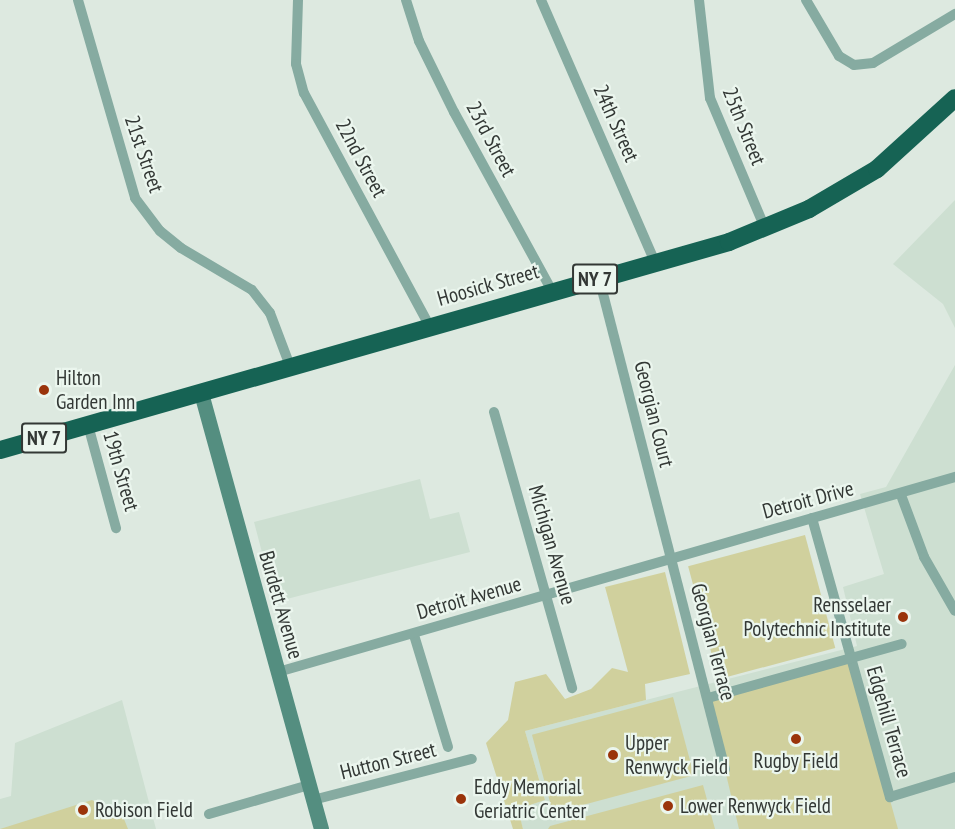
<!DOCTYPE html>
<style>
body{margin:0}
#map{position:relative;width:955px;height:829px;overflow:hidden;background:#dde9e0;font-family:"PT Sans Narrow",sans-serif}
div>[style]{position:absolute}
.built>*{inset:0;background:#cddfd1}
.green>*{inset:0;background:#d0d09d;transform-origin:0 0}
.street>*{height:10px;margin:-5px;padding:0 5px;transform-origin:5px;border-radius:5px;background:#86aba1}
.secondary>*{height:15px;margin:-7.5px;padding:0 7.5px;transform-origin:7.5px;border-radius:7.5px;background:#548e80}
.highway>*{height:18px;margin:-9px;padding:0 9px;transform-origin:9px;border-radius:9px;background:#166354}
.dots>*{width:16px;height:16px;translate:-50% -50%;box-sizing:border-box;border:3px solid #ebf6ee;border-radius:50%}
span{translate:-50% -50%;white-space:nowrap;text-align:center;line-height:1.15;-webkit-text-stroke:4.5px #ebf6ee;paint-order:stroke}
.shield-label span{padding:2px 4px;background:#ebf6ee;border:2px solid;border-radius:4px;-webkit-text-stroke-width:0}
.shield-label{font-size:20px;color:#333835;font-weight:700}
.street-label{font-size:21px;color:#333835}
.poi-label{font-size:21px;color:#333835}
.left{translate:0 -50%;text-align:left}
.right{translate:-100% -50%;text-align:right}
</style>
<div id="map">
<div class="built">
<div style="clip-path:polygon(955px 200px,955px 328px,943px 304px,893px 264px)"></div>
<div style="clip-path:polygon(955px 365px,955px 829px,523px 829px,517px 809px,545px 800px,525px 731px,857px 646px,843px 587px,884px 574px,860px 494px,886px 487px)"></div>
<div style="clip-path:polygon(420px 479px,430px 519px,459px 512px,470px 552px,275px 602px,254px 522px)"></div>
<div style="clip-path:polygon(122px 700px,156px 829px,0 829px,0 799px,11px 796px,15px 743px)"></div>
</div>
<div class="green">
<div style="left:805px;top:535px;width:117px;height:121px;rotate:75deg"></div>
<div style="clip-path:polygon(665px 572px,690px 674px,645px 684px,646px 700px,525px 731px,545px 800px,518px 809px,523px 829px,513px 829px,486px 743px,508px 720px,515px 682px,546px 674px,565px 699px,591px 689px,612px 668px,628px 672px,605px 587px)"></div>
<div style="clip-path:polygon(851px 659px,898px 829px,739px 829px,708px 698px)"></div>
<div style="left:673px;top:697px;width:81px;height:146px;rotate:75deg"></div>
<div style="clip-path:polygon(703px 785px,715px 829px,548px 829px,550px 826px)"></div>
<div style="clip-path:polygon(92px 800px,124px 819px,128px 829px,0 829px)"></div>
</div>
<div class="street">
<div style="left:78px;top:0;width:206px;rotate:73.9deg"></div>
<div style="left:135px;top:198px;width:41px;rotate:52.9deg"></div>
<div style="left:160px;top:231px;width:27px;rotate:39deg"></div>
<div style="left:181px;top:248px;width:82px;rotate:30.6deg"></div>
<div style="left:252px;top:290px;width:29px;rotate:52deg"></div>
<div style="left:270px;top:313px;width:57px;rotate:69.3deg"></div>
<div style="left:298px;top:0;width:64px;rotate:91.8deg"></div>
<div style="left:296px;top:64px;width:30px;rotate:75deg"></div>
<div style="left:304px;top:93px;width:264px;rotate:61.7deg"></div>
<div style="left:406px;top:0;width:43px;rotate:72.4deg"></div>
<div style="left:419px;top:41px;width:79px;rotate:63.8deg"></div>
<div style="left:454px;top:112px;width:204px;rotate:61.3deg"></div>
<div style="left:541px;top:0;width:286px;rotate:66.5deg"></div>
<div style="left:699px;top:0;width:99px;rotate:83.6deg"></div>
<div style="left:710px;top:98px;width:141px;rotate:67.1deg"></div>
<div style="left:806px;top:0;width:65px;rotate:59.5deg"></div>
<div style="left:839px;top:56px;width:17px;rotate:31deg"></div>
<div style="left:854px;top:65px;width:19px;rotate:-6deg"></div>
<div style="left:873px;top:63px;width:96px;rotate:-30.9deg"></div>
<div style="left:599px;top:278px;width:507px;rotate:75.61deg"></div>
<div style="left:494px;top:412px;width:287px;rotate:74.2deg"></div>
<div style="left:88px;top:425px;width:107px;rotate:74.8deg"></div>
<div style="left:901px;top:495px;width:66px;rotate:69.6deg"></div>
<div style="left:924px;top:557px;width:62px;rotate:60.1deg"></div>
<div style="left:812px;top:518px;width:290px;rotate:74.4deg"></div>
<div style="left:890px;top:797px;width:68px;rotate:-17.1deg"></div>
<div style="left:414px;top:635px;width:117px;rotate:73.1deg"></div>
<div style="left:278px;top:672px;width:705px;rotate:-16.07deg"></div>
<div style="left:708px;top:698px;width:201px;rotate:-15.6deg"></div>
<div style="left:313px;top:800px;width:164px;rotate:-14.5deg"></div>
<div style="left:209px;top:814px;width:104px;rotate:-16.2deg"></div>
</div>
<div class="secondary">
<div style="left:201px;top:393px;width:452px;rotate:74.6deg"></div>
</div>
<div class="highway">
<div style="left:0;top:450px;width:758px;rotate:-15.92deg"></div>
<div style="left:729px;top:242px;width:87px;rotate:-22.4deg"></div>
<div style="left:809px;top:209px;width:79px;rotate:-30.5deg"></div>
<div style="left:877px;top:169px;width:105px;rotate:-42.3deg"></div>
</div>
<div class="dots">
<div style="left:44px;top:390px;background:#9a340b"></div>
<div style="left:903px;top:617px;background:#9a340b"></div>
<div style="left:796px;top:739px;background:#9a340b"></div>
<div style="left:613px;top:755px;background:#9a340b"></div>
<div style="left:461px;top:799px;background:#9a340b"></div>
<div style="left:668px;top:806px;background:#9a340b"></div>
<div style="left:83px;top:810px;background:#9a340b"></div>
</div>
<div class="shield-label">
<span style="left:595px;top:279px">NY 7</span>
<span style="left:44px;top:438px">NY 7</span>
</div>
<div class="street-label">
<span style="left:616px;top:123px;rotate:66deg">24th Street</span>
<span style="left:744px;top:126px;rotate:68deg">25th Street</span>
<span style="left:491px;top:139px;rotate:62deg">23rd Street</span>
<span style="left:144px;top:154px;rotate:71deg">21st Street</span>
<span style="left:361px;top:158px;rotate:62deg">22nd Street</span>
<span style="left:488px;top:285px;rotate:-16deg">Hoosick Street</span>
<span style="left:654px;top:414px;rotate:76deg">Georgian Court</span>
<span style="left:121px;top:471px;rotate:74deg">19th Street</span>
<span style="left:808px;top:500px;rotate:-15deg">Detroit Drive</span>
<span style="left:552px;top:545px;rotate:74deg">Michigan Avenue</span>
<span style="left:469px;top:598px;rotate:-16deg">Detroit Avenue</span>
<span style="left:281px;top:605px;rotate:74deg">Burdett Avenue</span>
<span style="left:713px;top:642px;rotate:75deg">Georgian Terrace</span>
<span style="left:889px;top:722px;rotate:74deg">Edgehill Terrace</span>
<span style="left:388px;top:761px;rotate:-14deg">Hutton Street</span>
</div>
<div class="poi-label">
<span class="left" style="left:56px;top:390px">Hilton<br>Garden Inn</span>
<span class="right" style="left:891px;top:617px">Rensselaer<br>Polytechnic Institute</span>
<span class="left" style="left:625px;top:755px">Upper<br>Renwyck Field</span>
<span style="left:796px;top:761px">Rugby Field</span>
<span class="left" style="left:474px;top:799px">Eddy Memorial<br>Geriatric Center</span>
<span class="left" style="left:680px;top:806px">Lower Renwyck Field</span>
<span class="left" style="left:95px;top:810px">Robison Field</span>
</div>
</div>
